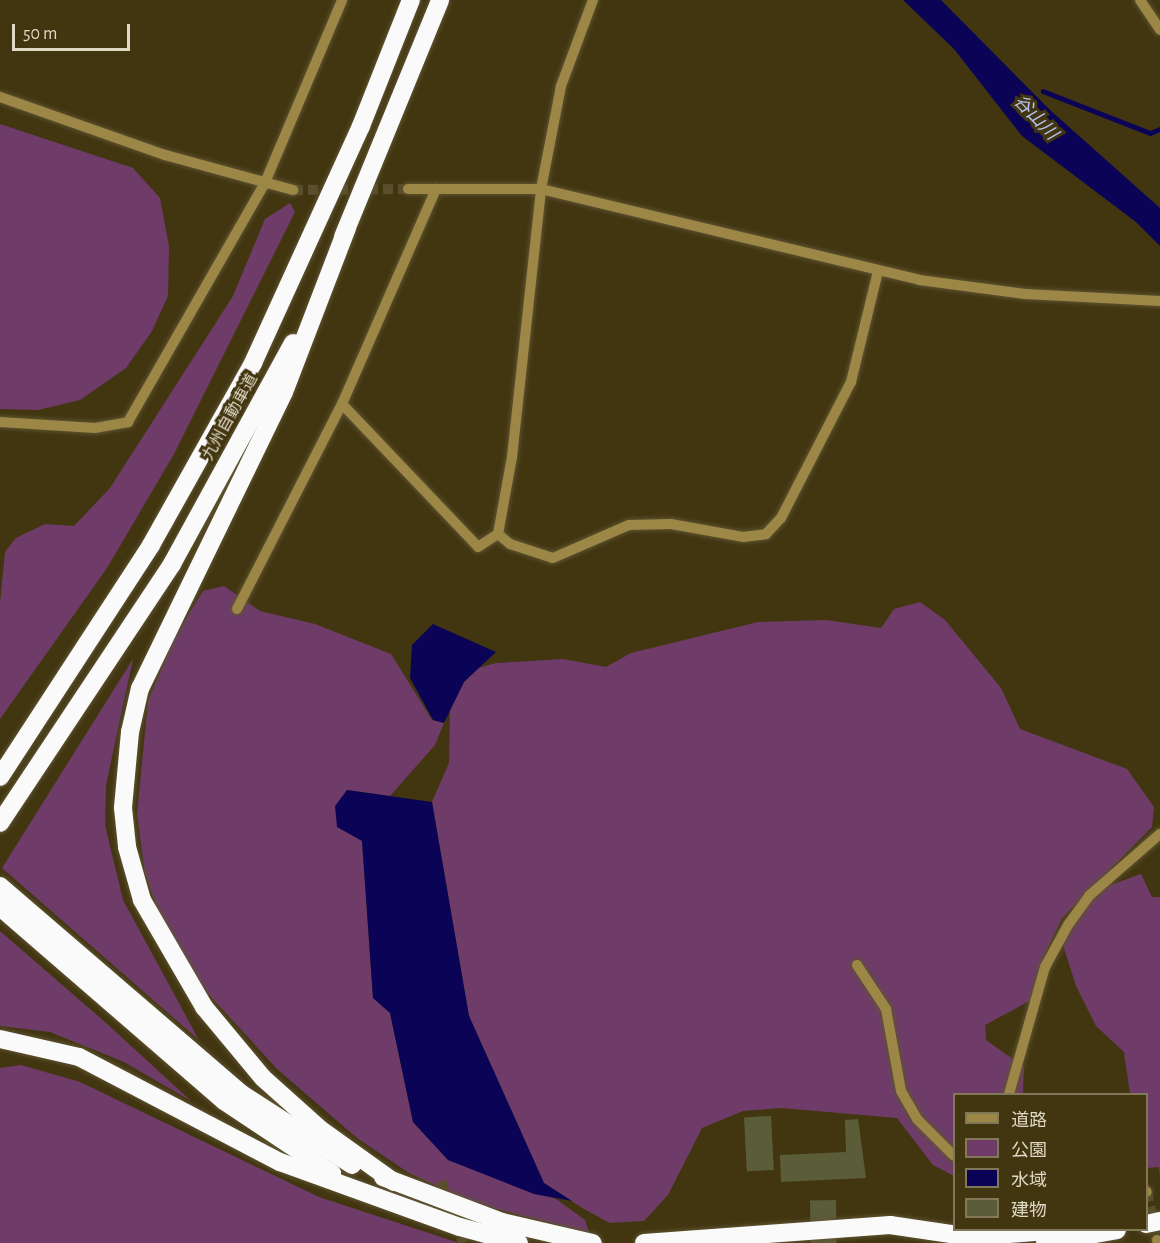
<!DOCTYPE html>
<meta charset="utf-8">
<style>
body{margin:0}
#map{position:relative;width:1160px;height:1243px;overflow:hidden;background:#423611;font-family:"Alegreya Sans","Noto Sans JP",sans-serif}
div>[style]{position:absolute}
.green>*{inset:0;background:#6f3c6a}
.water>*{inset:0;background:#0b0456}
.stream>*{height:4.5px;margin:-2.25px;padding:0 2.25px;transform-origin:2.25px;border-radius:2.25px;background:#0b0456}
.building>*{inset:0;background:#5b5d38;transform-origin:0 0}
.minor-tunnel>*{height:10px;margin-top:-5px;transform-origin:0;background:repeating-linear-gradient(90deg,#5a4e2c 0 10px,transparent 0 15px)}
.roads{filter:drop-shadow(0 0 2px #5e5331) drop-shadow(0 0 2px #5e5331)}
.minor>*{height:10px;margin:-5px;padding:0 5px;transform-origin:5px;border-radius:5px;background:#9c8747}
.highway>*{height:18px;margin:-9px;padding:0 9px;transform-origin:9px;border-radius:9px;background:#fafafa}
span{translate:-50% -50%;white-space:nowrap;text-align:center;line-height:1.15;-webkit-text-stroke:6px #423611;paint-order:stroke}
.street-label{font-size:16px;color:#dfd8c4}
.water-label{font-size:18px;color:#b6c5f2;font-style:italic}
.legend{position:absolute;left:953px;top:1093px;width:195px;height:138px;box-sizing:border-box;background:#423611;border:2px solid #817759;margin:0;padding:8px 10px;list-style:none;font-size:18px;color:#dfd8c4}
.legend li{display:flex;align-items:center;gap:12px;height:30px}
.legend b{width:30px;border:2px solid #817759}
.scale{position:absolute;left:12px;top:24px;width:118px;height:27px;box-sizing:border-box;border:3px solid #dfd8c4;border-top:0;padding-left:8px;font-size:18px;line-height:21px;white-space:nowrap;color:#dfd8c4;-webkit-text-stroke:4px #423611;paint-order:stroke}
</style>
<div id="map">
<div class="green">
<div style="clip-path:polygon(0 124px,133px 168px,160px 198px,169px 246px,168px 296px,152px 331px,126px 368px,80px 400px,38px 410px,0 409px)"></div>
<div style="clip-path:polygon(290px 203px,295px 212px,174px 454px,107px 568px,0 719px,0 604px,5px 552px,16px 538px,45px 524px,74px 526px,110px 488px,233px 296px,265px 219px)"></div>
<div style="clip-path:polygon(224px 586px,260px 611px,315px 624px,391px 654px,432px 720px,444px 723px,435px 745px,390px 796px,347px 790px,338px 827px,362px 840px,373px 998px,390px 1013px,413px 1122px,448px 1160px,556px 1199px,585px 1220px,589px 1233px,473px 1203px,409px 1173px,357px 1138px,277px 1069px,202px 987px,166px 932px,145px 874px,137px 814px,148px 701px,175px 636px,203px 591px)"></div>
<div style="clip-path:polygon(920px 602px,945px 620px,1001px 688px,1020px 729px,1127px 769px,1154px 807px,1152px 827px,1062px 918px,1043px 958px,1035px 998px,985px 1025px,986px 1040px,1024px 1067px,1023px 1094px,954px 1094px,954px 1176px,933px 1165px,897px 1118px,782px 1108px,743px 1111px,702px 1128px,668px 1195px,644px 1221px,610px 1223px,584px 1209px,544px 1183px,469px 1016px,432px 802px,449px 763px,450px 710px,464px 682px,475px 669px,496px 663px,563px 659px,606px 667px,631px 653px,758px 622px,826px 620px,881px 628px,894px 609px)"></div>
<div style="clip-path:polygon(133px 659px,106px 785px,105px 825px,123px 900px,199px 1040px,2px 868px)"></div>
<div style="clip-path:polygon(1141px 874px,1152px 897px,1160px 897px,1160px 1177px,1159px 1167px,1147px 1168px,1146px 1094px,1130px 1094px,1124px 1052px,1096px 1026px,1076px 986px,1063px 945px,1078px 912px,1102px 888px)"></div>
<div style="clip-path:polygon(0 931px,105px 1022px,191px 1101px,124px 1062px,50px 1032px,0 1026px)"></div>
<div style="clip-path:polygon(21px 1065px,80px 1082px,319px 1197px,459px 1243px,0 1243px,0 1068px)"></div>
</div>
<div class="water">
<div style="clip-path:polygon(903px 0,941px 0,1050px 110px,1160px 208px,1160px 246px,1136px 222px,1022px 136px,954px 49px)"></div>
<div style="clip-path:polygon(433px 624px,496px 652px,464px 682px,444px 723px,433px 720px,410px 678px,412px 645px)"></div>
<div style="clip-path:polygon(347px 790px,432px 802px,469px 1016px,544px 1183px,572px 1201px,534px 1194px,448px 1160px,413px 1122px,390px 1013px,373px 998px,362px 841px,337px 827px,335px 806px)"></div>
</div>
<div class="stream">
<div style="left:1043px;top:91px;width:115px;rotate:21.4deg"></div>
<div style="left:1150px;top:133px;width:11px;rotate:-22deg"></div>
</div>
<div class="building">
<div style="left:771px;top:1116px;width:54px;height:27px;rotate:87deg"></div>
<div style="clip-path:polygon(858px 1119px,866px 1178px,781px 1182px,780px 1155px,846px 1152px,845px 1120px)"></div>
<div style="left:836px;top:1200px;width:43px;height:26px;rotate:89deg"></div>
</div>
<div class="minor-tunnel">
<div style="left:293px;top:190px;width:115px;rotate:-0.5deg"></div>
<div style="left:441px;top:1181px;width:66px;rotate:70.5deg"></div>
<div style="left:1147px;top:1192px;width:49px;rotate:78.2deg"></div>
</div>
<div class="roads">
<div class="minor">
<div style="left:1140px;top:0;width:36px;rotate:56deg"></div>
<div style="left:0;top:97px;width:175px;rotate:19.4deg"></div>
<div style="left:165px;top:155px;width:133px;rotate:15.3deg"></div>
<div style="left:408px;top:189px;width:133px"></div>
<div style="left:541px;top:189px;width:389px;rotate:13.5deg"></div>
<div style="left:919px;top:280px;width:107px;rotate:7.5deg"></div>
<div style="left:1025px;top:294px;width:135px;rotate:3deg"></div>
<div style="left:342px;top:404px;width:197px;rotate:46.4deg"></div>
<div style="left:478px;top:547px;width:24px;rotate:-33deg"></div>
<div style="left:498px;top:534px;width:78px;rotate:-79.7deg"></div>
<div style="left:512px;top:457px;width:270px;rotate:-83.8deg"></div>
<div style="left:541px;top:189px;width:105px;rotate:-79deg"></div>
<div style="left:561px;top:86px;width:92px;rotate:-69.6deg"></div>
<div style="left:0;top:422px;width:95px;rotate:3.6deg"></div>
<div style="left:95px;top:428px;width:34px;rotate:-10deg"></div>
<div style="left:128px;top:422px;width:273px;rotate:-60.2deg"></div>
<div style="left:264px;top:185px;width:201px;rotate:-67.1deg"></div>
<div style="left:498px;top:534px;width:16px;rotate:40deg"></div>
<div style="left:510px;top:544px;width:45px;rotate:18deg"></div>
<div style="left:553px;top:558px;width:83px;rotate:-23.5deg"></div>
<div style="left:629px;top:525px;width:42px;rotate:-1.4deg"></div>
<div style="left:671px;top:524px;width:73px;rotate:10.2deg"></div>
<div style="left:743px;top:537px;width:23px;rotate:-7deg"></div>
<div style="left:766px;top:534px;width:22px;rotate:-47deg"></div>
<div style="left:781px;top:518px;width:153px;rotate:-62.8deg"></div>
<div style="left:851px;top:382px;width:114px;rotate:-76.3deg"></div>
<div style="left:237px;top:609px;width:230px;rotate:-62.9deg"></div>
<div style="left:342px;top:404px;width:235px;rotate:-66.4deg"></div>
<div style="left:857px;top:965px;width:53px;rotate:56.6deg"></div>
<div style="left:886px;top:1009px;width:83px;rotate:79.6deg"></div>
<div style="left:901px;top:1091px;width:32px;rotate:60deg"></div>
<div style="left:917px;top:1119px;width:52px;rotate:45deg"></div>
<div style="left:1009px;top:1094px;width:132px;rotate:-74.2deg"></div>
<div style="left:1045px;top:967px;width:48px;rotate:-61.3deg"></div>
<div style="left:1068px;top:925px;width:37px;rotate:-54deg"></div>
<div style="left:1090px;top:895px;width:93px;rotate:-41.1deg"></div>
<div style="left:1146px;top:1191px;width:1px;rotate:45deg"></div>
<div style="left:1157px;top:1240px;width:3px;rotate:72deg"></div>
</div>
<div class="highway">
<div style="left:347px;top:228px;width:176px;rotate:111deg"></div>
<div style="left:284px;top:392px;width:329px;rotate:115.9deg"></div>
<div style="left:140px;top:688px;width:45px;rotate:102.8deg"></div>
<div style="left:130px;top:732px;width:76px;rotate:95.3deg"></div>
<div style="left:123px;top:808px;width:39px;rotate:84deg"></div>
<div style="left:127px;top:847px;width:55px;rotate:74.2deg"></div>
<div style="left:142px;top:900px;width:124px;rotate:59.9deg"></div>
<div style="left:204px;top:1007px;width:92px;rotate:50.3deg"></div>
<div style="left:263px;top:1078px;width:76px;rotate:41.8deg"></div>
<div style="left:320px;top:1129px;width:91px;rotate:35.6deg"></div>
<div style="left:343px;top:237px;width:256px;rotate:-67.7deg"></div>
<div style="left:0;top:777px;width:277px;rotate:-56.9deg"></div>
<div style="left:151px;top:545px;width:209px;rotate:-60.7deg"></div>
<div style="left:253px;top:363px;width:260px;rotate:-65.5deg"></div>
<div style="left:361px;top:126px;width:136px;rotate:-68.4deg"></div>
<div style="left:0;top:823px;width:311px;rotate:-56.4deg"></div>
<div style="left:172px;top:564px;width:252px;rotate:-61.3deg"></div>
<div style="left:0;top:886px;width:319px;rotate:40.7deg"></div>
<div style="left:242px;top:1094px;width:131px;rotate:32.8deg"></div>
<div style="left:0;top:907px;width:296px;rotate:40.9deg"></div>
<div style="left:224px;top:1101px;width:130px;rotate:33.7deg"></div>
<div style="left:0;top:1039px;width:81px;rotate:12.8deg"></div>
<div style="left:79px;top:1057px;width:227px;rotate:27.6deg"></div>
<div style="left:280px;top:1162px;width:191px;rotate:19.9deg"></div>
<div style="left:460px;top:1227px;width:61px;rotate:15.2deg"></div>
<div style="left:383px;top:1177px;width:127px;rotate:20.7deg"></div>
<div style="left:502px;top:1222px;width:93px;rotate:13deg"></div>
<div style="left:1146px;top:1224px;width:14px;rotate:-12deg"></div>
<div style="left:644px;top:1243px;width:247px;rotate:-4.2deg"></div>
<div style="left:890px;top:1225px;width:82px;rotate:8.4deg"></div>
<div style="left:971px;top:1237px;width:89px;rotate:-4.5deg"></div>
<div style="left:1045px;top:1243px;width:73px;rotate:-10.2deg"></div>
</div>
</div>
<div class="street-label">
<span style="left:230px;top:417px;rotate:-61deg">九州自動車道</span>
</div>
<div class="water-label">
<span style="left:1035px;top:118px;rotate:46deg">谷山川</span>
</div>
<ul class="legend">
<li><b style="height:8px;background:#9c8747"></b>道路</li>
<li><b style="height:16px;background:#6f3c6a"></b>公園</li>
<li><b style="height:16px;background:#0b0456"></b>水域</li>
<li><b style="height:16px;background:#5b5d38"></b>建物</li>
</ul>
<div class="scale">50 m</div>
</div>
